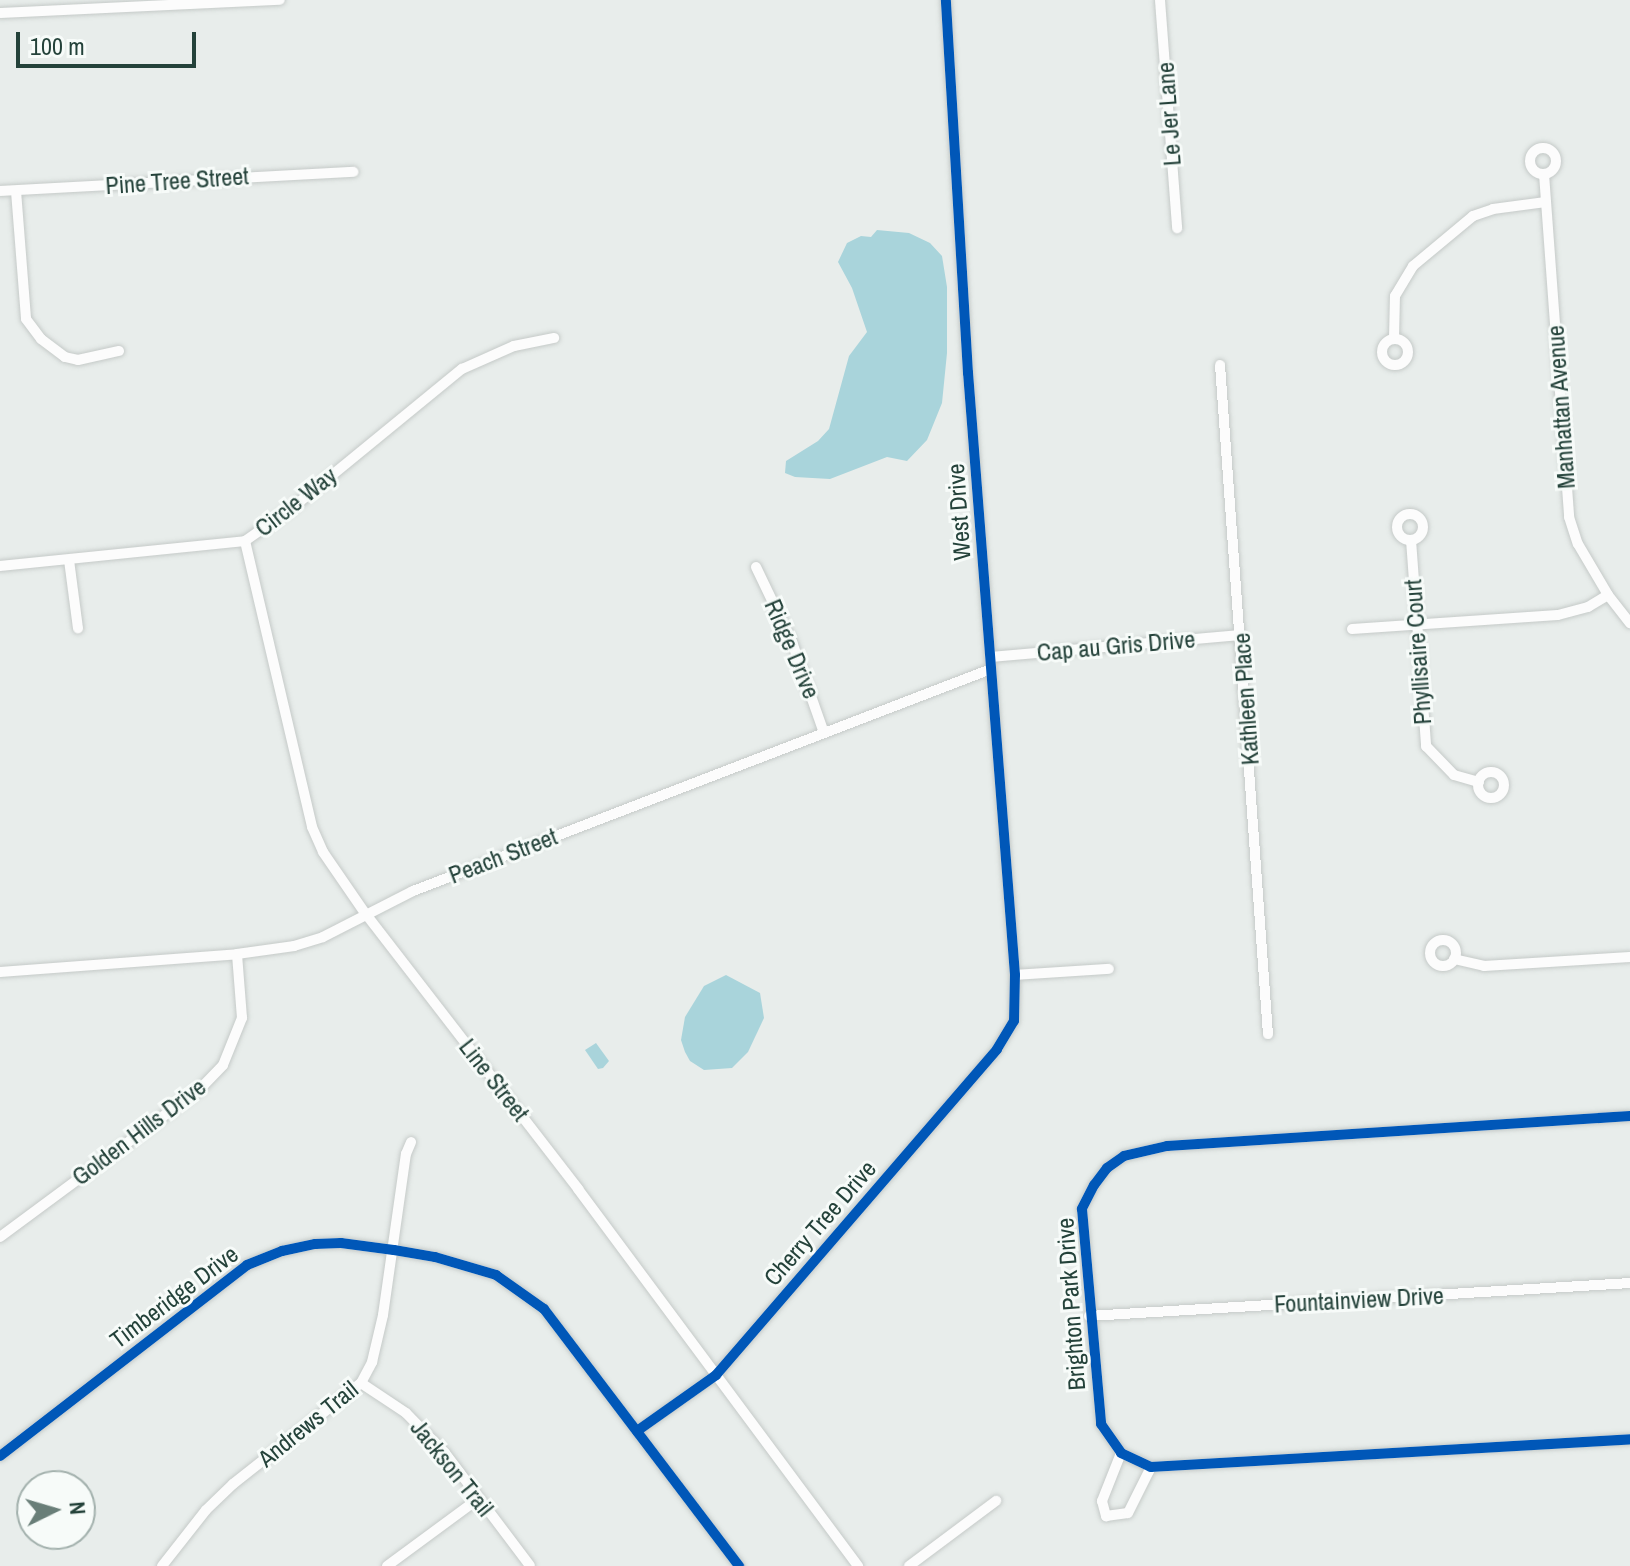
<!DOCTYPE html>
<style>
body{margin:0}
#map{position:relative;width:1630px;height:1566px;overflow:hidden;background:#e8edeb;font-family:"Archivo Narrow",sans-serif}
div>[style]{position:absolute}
.water>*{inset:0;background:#a9d4db}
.roads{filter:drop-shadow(0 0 2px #c5cac8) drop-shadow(0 0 2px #c5cac8)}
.minor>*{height:10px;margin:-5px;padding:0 5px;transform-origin:5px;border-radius:5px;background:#fcfcfc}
.minor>.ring{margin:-5px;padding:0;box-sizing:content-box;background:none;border:10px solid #fcfcfc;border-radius:50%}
.cycleway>*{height:10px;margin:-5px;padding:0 5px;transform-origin:5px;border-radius:5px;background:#0057b8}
span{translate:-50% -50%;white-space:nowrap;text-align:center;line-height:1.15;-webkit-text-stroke:6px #f7fbf9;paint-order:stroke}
.street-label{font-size:24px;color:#24423a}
.north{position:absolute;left:16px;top:1470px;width:80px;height:80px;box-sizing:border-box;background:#f7fbf9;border:2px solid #a3b1ad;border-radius:50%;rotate:85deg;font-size:22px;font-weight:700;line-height:32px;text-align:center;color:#24423a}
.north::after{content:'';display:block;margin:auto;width:28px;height:36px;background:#697e78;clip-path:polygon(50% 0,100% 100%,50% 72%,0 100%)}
.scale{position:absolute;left:16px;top:32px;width:180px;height:36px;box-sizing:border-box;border:4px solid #24423a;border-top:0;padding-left:10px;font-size:24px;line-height:28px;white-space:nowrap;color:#24423a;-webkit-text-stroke:6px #f7fbf9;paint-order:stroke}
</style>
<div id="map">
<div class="water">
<div style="clip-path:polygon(877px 230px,909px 233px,930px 243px,942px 256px,947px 287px,947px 353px,942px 403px,927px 440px,907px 461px,887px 457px,830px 479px,795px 477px,785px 473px,786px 461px,818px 441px,829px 429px,849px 356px,867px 332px,852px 288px,838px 262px,847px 243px,861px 236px,871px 237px)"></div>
<div style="clip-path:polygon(726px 975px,760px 993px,764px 1018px,748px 1052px,732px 1068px,704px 1070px,690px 1061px,685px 1052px,681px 1040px,685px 1017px,704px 986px)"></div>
<div style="clip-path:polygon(596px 1043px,609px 1061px,603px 1068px,598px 1069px,585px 1050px)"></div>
</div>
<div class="roads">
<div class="minor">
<div style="left:1160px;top:0;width:229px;rotate:85.7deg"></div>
<div style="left:0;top:13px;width:280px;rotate:-2.7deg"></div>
<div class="ring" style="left:1530px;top:148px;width:16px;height:16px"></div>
<div style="left:1544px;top:174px;width:344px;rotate:85.8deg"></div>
<div style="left:1569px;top:517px;width:28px;rotate:72deg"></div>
<div style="left:1578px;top:544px;width:59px;rotate:59.5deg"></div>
<div style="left:1608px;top:595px;width:36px;rotate:52deg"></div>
<div style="left:0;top:191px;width:354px;rotate:-3.1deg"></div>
<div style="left:16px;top:191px;width:128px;rotate:85.5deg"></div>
<div style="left:26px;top:319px;width:25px;rotate:53deg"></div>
<div style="left:41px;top:339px;width:30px;rotate:37deg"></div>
<div style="left:65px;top:357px;width:13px;rotate:13deg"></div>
<div style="left:78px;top:360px;width:42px;rotate:-12.4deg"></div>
<div style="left:1394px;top:339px;width:43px;rotate:-88.7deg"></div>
<div style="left:1395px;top:296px;width:35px;rotate:-59deg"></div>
<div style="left:1413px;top:266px;width:78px;rotate:-39.8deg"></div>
<div style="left:1473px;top:216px;width:21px;rotate:-19deg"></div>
<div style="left:1493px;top:209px;width:53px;rotate:-7.5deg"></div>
<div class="ring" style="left:1382px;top:339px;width:16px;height:16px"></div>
<div style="left:1220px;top:365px;width:671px;rotate:85.9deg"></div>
<div class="ring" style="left:1397px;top:514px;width:16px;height:16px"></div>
<div style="left:1411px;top:540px;width:207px;rotate:85.8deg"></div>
<div style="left:1426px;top:746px;width:40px;rotate:46deg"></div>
<div style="left:1454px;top:775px;width:26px;rotate:16deg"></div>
<div style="left:245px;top:541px;width:294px;rotate:76.8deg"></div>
<div style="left:312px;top:827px;width:27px;rotate:66deg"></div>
<div style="left:323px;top:852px;width:74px;rotate:55.5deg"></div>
<div style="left:365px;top:913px;width:349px;rotate:52.3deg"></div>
<div style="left:578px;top:1189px;width:470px;rotate:53.4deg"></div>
<div style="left:69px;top:560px;width:69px;rotate:82.5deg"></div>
<div style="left:0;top:566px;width:246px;rotate:-5.8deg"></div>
<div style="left:245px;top:541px;width:57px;rotate:-35.1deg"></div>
<div style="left:292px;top:508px;width:220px;rotate:-39.3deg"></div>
<div style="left:462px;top:369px;width:57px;rotate:-23.9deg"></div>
<div style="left:514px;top:346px;width:41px;rotate:-11.3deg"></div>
<div style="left:756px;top:567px;width:83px;rotate:64.4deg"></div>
<div style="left:792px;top:642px;width:96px;rotate:70.6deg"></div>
<div style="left:1352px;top:629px;width:206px;rotate:-3.9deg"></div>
<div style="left:1558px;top:615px;width:31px;rotate:-15deg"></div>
<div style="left:1588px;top:607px;width:23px;rotate:-31deg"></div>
<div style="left:990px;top:657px;width:252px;rotate:-5deg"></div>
<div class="ring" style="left:1478px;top:772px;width:16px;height:16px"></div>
<div class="ring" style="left:1430px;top:940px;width:16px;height:16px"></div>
<div style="left:1454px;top:959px;width:31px;rotate:13deg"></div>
<div style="left:1484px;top:966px;width:146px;rotate:-3.5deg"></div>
<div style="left:0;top:972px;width:238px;rotate:-4.3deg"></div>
<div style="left:237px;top:954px;width:58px;rotate:-8deg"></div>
<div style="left:294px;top:946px;width:30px;rotate:-17deg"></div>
<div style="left:323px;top:937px;width:101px;rotate:-27.1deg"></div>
<div style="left:413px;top:891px;width:619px;rotate:-21.01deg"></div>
<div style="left:1015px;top:975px;width:94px;rotate:-3.7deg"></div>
<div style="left:1630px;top:1116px;width:464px;rotate:176.3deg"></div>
<div style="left:1167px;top:1146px;width:44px;rotate:166.9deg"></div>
<div style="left:1124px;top:1156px;width:21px;rotate:145deg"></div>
<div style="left:1107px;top:1168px;width:21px;rotate:127deg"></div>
<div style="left:1094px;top:1185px;width:27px;rotate:117deg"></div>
<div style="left:1082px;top:1209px;width:216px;rotate:84.9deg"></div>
<div style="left:1101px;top:1424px;width:35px;rotate:55deg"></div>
<div style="left:1121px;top:1453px;width:33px;rotate:25deg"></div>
<div style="left:1151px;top:1467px;width:480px;rotate:-3.3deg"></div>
<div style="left:0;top:1237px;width:249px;rotate:-36.5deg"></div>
<div style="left:200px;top:1089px;width:33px;rotate:-46deg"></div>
<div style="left:223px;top:1065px;width:51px;rotate:-68deg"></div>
<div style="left:242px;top:1018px;width:64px;rotate:-94.5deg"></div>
<div style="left:1089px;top:1316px;width:542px;rotate:-3.49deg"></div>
<div style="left:361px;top:1383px;width:54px;rotate:33.7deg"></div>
<div style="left:406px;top:1413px;width:56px;rotate:45.7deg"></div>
<div style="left:445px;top:1453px;width:141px;rotate:53deg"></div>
<div style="left:637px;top:1431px;width:97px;rotate:-35.3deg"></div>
<div style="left:716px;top:1375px;width:430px;rotate:-49.2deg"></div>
<div style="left:997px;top:1049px;width:33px;rotate:-59deg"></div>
<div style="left:1014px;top:1021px;width:46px;rotate:-88.8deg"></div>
<div style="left:1015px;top:975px;width:604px;rotate:-94.46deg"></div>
<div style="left:968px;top:373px;width:374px;rotate:-93.4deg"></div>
<div style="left:1121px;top:1453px;width:52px;rotate:111.6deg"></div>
<div style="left:1102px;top:1501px;width:16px;rotate:75deg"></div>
<div style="left:1106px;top:1516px;width:22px;rotate:-8deg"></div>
<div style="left:1128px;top:1513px;width:51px;rotate:-63.4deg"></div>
<div style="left:0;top:1456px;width:312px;rotate:-37.7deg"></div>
<div style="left:247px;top:1265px;width:38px;rotate:-22deg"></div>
<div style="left:282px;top:1251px;width:34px;rotate:-12deg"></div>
<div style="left:315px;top:1244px;width:26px;rotate:-2deg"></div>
<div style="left:341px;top:1243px;width:53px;rotate:7.5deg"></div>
<div style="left:394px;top:1250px;width:42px;rotate:9.7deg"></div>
<div style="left:435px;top:1257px;width:64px;rotate:16.4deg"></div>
<div style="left:496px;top:1275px;width:59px;rotate:35.3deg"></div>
<div style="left:544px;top:1309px;width:323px;rotate:52.8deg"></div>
<div style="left:162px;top:1566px;width:71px;rotate:-51.8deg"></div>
<div style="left:206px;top:1510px;width:37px;rotate:-44deg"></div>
<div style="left:233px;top:1484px;width:163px;rotate:-38.3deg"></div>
<div style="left:361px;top:1383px;width:24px;rotate:-62deg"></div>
<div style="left:372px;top:1362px;width:48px;rotate:-76.8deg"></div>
<div style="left:383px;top:1315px;width:163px;rotate:-81.9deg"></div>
<div style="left:406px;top:1154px;width:13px;rotate:-67deg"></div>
<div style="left:387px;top:1566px;width:113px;rotate:-36.4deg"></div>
<div style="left:909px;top:1566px;width:109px;rotate:-36.8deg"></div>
</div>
</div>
<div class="cycleway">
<div style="left:1630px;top:1116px;width:464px;rotate:176.3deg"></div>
<div style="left:1167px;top:1146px;width:44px;rotate:166.9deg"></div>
<div style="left:1124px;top:1156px;width:21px;rotate:145deg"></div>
<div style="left:1107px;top:1168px;width:21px;rotate:127deg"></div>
<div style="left:1094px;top:1185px;width:27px;rotate:117deg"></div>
<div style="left:1082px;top:1209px;width:216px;rotate:84.9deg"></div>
<div style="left:1101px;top:1424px;width:35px;rotate:55deg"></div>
<div style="left:1121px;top:1453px;width:33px;rotate:25deg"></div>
<div style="left:1151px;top:1467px;width:480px;rotate:-3.3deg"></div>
<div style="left:637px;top:1431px;width:97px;rotate:-35.3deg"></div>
<div style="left:716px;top:1375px;width:430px;rotate:-49.2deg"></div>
<div style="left:997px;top:1049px;width:33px;rotate:-59deg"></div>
<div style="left:1014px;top:1021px;width:46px;rotate:-88.8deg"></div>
<div style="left:1015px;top:975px;width:604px;rotate:-94.46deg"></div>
<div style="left:968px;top:373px;width:374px;rotate:-93.4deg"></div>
<div style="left:0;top:1456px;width:312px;rotate:-37.7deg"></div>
<div style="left:247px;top:1265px;width:38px;rotate:-22deg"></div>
<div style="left:282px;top:1251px;width:34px;rotate:-12deg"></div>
<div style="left:315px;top:1244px;width:26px;rotate:-2deg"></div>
<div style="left:341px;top:1243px;width:53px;rotate:7.5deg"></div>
<div style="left:394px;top:1250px;width:42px;rotate:9.7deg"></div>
<div style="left:435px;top:1257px;width:64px;rotate:16.4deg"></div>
<div style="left:496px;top:1275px;width:59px;rotate:35.3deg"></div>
<div style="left:544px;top:1309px;width:323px;rotate:52.8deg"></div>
</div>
<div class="street-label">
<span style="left:1169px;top:114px;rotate:-94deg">Le Jer Lane</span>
<span style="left:177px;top:181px;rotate:-4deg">Pine Tree Street</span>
<span style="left:1561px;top:407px;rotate:-94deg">Manhattan Avenue</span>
<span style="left:296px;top:502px;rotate:-38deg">Circle Way</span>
<span style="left:959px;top:512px;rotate:-94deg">West Drive</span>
<span style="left:1116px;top:646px;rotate:-5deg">Cap au Gris Drive</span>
<span style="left:792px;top:649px;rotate:67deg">Ridge Drive</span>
<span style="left:1418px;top:652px;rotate:-94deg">Phyllisaire Court</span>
<span style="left:1246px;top:699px;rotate:-94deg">Kathleen Place</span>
<span style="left:503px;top:856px;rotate:-21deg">Peach Street</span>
<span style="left:494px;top:1080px;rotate:52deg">Line Street</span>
<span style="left:139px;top:1132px;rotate:-37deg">Golden Hills Drive</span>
<span style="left:820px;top:1223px;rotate:-49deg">Cherry Tree Drive</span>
<span style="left:174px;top:1297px;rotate:-37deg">Timberidge Drive</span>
<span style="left:1359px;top:1300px;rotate:-3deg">Fountainview Drive</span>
<span style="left:1071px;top:1304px;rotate:-94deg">Brighton Park Drive</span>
<span style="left:308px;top:1424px;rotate:-39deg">Andrews Trail</span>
<span style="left:452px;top:1468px;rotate:51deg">Jackson Trail</span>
</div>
<div class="north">N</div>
<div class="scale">100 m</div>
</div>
